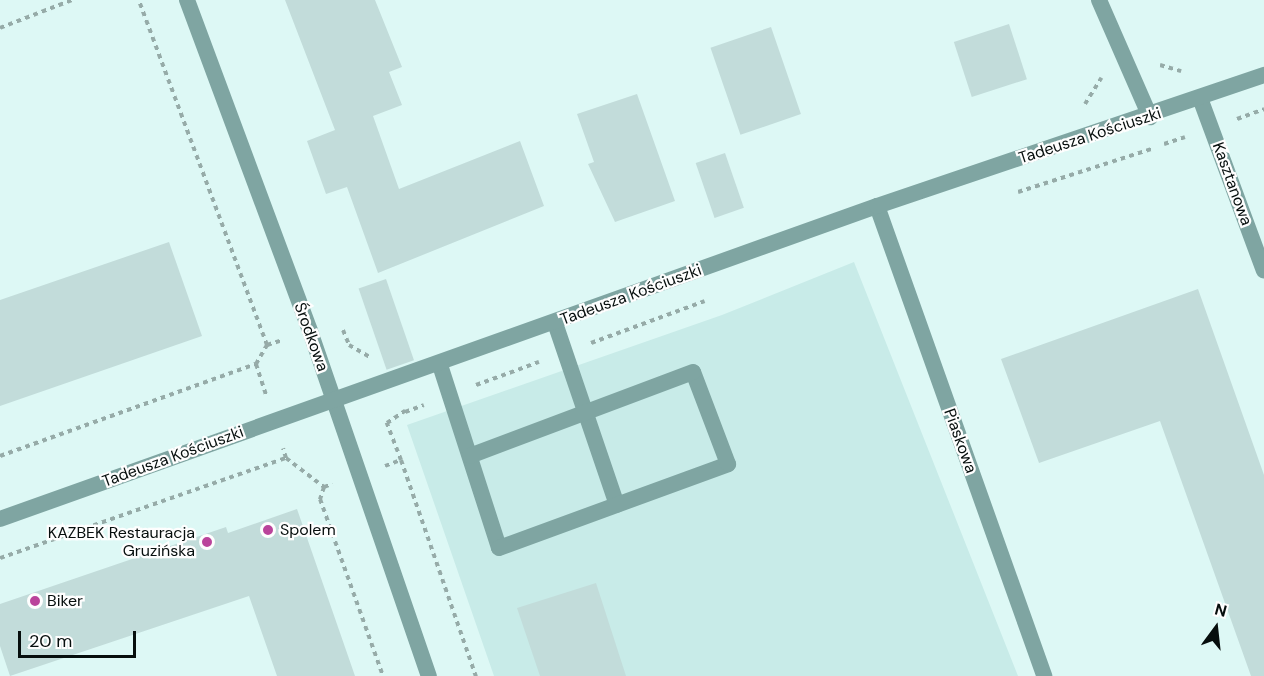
<!DOCTYPE html>
<meta charset="utf-8">
<style>
body{margin:0}
#map{position:relative;width:1264px;height:676px;overflow:hidden;background:#ddf8f5;font-family:"DM Sans",sans-serif}
div>[style]{position:absolute}
.built>*{inset:0;background:#c8ebe8}
.building>*{inset:0;background:#c2dcda;transform-origin:0 0}
.path>*{height:4px;margin-top:-2px;transform-origin:0;background:repeating-linear-gradient(90deg,#96aba8 0 4.5px,transparent 0 9px)}
.service>*{height:16px;margin:-8px;padding:0 8px;transform-origin:8px;border-radius:8px;background:#7fa5a2}
.minor>*{height:16px;margin:-8px;padding:0 8px;transform-origin:8px;border-radius:8px;background:#7fa5a2}
.dots>*{width:16px;height:16px;translate:-50% -50%;box-sizing:border-box;border:3px solid #fefefe;border-radius:50%}
span{translate:-50% -50%;white-space:nowrap;text-align:center;line-height:1.15;-webkit-text-stroke:4.5px #fefefe;paint-order:stroke}
.street-label{font-size:16px;color:#060e0d}
.poi-label{font-size:16px;color:#060e0d}
.left{translate:0 -50%;text-align:left}
.right{translate:-100% -50%;text-align:right}
.north{position:absolute;left:1186px;top:598px;width:60px;height:60px;-webkit-text-stroke:4px #fefefe;paint-order:stroke;rotate:15deg;font-size:16px;font-weight:700;line-height:24px;text-align:center;color:#060e0d}
.north::after{content:'';display:block;margin:auto;width:21px;height:27px;background:#060e0d;clip-path:polygon(50% 0,100% 100%,50% 72%,0 100%)}
.scale{position:absolute;left:18px;top:631px;width:118px;height:27px;box-sizing:border-box;border:3px solid #060e0d;border-top:0;padding-left:8px;font-size:18px;line-height:21px;white-space:nowrap;color:#060e0d;-webkit-text-stroke:4px #fefefe;paint-order:stroke}
</style>
<div id="map">
<div class="built">
<div style="clip-path:polygon(854px 262px,1018px 676px,494px 676px,407px 425px,722px 315px)"></div>
</div>
<div class="building">
<div style="clip-path:polygon(285px 0,375px 0,402px 67px,389px 72px,402px 105px,373px 116px,399px 189px,520px 141px,544px 206px,378px 273px,347px 187px,326px 194px,307px 141px,335px 130px)"></div>
<div style="left:1009px;top:24px;width:58px;height:58px;rotate:72deg"></div>
<div style="left:771px;top:27px;width:92px;height:64px;rotate:71deg"></div>
<div style="clip-path:polygon(637px 94px,675px 201px,615px 222px,588px 164px,594px 162px,577px 114px)"></div>
<div style="left:725px;top:153px;width:58px;height:31px;rotate:71deg"></div>
<div style="clip-path:polygon(169px 242px,202px 336px,0 406px,0 300px)"></div>
<div style="left:386px;top:279px;width:86px;height:29px;rotate:71deg"></div>
<div style="clip-path:polygon(1198px 289px,1264px 475px,1264px 676px,1251px 676px,1160px 421px,1039px 463px,1001px 359px)"></div>
<div style="clip-path:polygon(297px 509px,355px 676px,277px 676px,249px 596px,10px 676px,0 646px,0 604px,226px 527px,228px 533px)"></div>
<div style="clip-path:polygon(596px 583px,626px 676px,540px 676px,517px 608px)"></div>
</div>
<div class="path">
<div style="left:0;top:28px;width:77px;rotate:-21.3deg"></div>
<div style="left:1160px;top:65px;width:22px;rotate:16deg"></div>
<div style="left:1085px;top:104px;width:31px;rotate:-58deg"></div>
<div style="left:1237px;top:119px;width:29px;rotate:-20deg"></div>
<div style="left:1164px;top:144px;width:22px;rotate:-18deg"></div>
<div style="left:1018px;top:192px;width:143px;rotate:-17.9deg"></div>
<div style="left:343px;top:330px;width:16px;rotate:68deg"></div>
<div style="left:349px;top:345px;width:24px;rotate:30deg"></div>
<div style="left:591px;top:343px;width:121px;rotate:-20.2deg"></div>
<div style="left:267px;top:345px;width:16px;rotate:-18deg"></div>
<div style="left:256px;top:364px;width:33px;rotate:72deg"></div>
<div style="left:476px;top:385px;width:67px;rotate:-20.1deg"></div>
<div style="left:405px;top:412px;width:20px;rotate:-20deg"></div>
<div style="left:0;top:456px;width:272px;rotate:-19.8deg"></div>
<div style="left:256px;top:364px;width:22px;rotate:-60deg"></div>
<div style="left:267px;top:345px;width:368px;rotate:-110.4deg"></div>
<div style="left:286px;top:458px;width:48px;rotate:37.3deg"></div>
<div style="left:324px;top:487px;width:9px;rotate:-21deg"></div>
<div style="left:401px;top:460px;width:229px;rotate:70.9deg"></div>
<div style="left:385px;top:466px;width:17px;rotate:-21deg"></div>
<div style="left:401px;top:460px;width:40px;rotate:-111deg"></div>
<div style="left:387px;top:423px;width:22px;rotate:-34deg"></div>
<div style="left:324px;top:487px;width:13px;rotate:108deg"></div>
<div style="left:320px;top:499px;width:188px;rotate:70.4deg"></div>
<div style="left:0;top:558px;width:303px;rotate:-19.3deg"></div>
<div style="left:286px;top:458px;width:10px;rotate:-107deg"></div>
</div>
<div class="service">
<div style="left:555px;top:323px;width:192px;rotate:71.2deg"></div>
<div style="left:440px;top:365px;width:192px;rotate:72.1deg"></div>
<div style="left:499px;top:548px;width:244px;rotate:-20.1deg"></div>
<div style="left:728px;top:464px;width:98px;rotate:-110.8deg"></div>
<div style="left:693px;top:372px;width:238px;rotate:159.4deg"></div>
</div>
<div class="minor">
<div style="left:187px;top:0;width:353px;rotate:69.6deg"></div>
<div style="left:310px;top:331px;width:365px;rotate:71deg"></div>
<div style="left:1099px;top:0;width:128px;rotate:66.4deg"></div>
<div style="left:1200px;top:98px;width:184px;rotate:69.7deg"></div>
<div style="left:877px;top:206px;width:499px;rotate:70.4deg"></div>
<div style="left:0;top:519px;width:931px;rotate:-19.64deg"></div>
<div style="left:877px;top:206px;width:409px;rotate:-18.7deg"></div>
</div>
<div class="dots">
<div style="left:268px;top:530px;background:#ba449b"></div>
<div style="left:207px;top:542px;background:#ba449b"></div>
<div style="left:35px;top:601px;background:#ba449b"></div>
</div>
<div class="street-label">
<span style="left:1090px;top:136px;rotate:-18deg">Tadeusza Kościuszki</span>
<span style="left:1232px;top:184px;rotate:70deg">Kasztanowa</span>
<span style="left:631px;top:295px;rotate:-20deg">Tadeusza Kościuszki</span>
<span style="left:311px;top:337px;rotate:70deg">Środkowa</span>
<span style="left:960px;top:441px;rotate:70deg">Piaskowa</span>
<span style="left:173px;top:457px;rotate:-20deg">Tadeusza Kościuszki</span>
</div>
<div class="poi-label">
<span class="left" style="left:280px;top:530px">Spolem</span>
<span class="right" style="left:195px;top:542px">KAZBEK Restauracja<br>Gruzińska</span>
<span class="left" style="left:47px;top:601px">Biker</span>
</div>
<div class="north">N</div>
<div class="scale">20 m</div>
</div>
